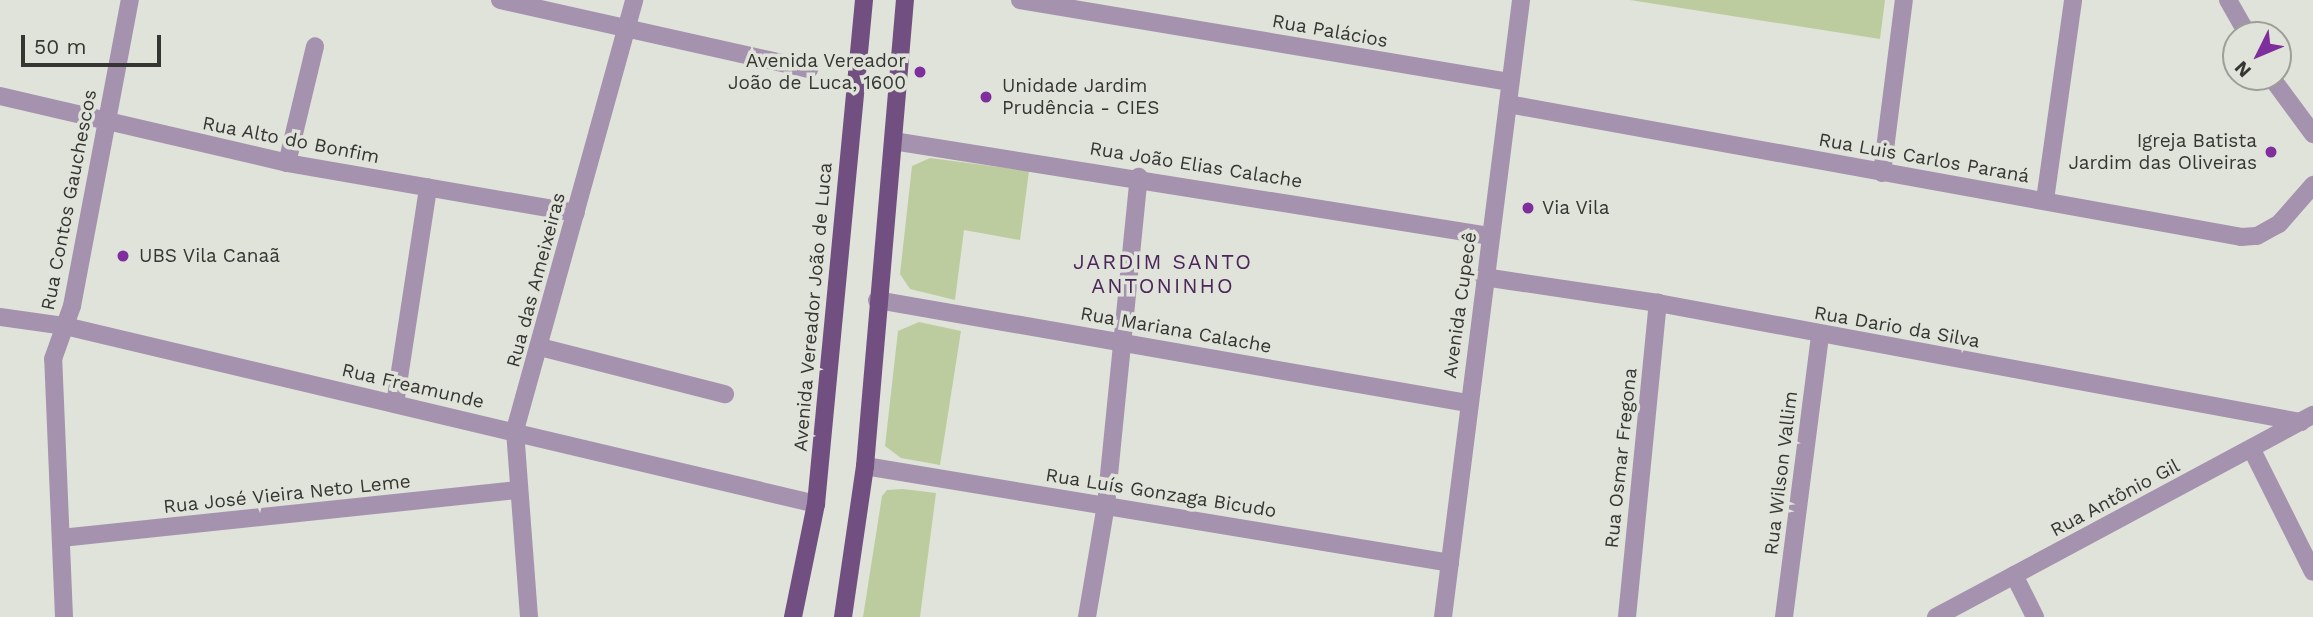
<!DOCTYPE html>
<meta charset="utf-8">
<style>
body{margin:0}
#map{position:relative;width:2313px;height:617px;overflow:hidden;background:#e0e3d9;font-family:"Work Sans",sans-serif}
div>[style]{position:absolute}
.green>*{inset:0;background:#bdcc9e}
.minor>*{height:18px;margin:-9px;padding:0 9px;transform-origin:9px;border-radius:9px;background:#a592ae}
.major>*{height:18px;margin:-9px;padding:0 9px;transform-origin:9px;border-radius:9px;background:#724f81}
.dots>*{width:19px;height:19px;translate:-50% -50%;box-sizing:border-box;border:4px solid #e0e3d9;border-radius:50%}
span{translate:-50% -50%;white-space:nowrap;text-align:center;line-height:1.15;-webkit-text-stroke:7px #e0e3d9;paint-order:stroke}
.street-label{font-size:19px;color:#353633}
.poi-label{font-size:19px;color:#353633}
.right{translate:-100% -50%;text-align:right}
.left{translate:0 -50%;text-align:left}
.neighbourhood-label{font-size:21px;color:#4c255b;letter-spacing:2px}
.north{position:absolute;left:2222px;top:21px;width:70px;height:70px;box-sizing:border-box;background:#e0e3d9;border:2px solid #9c9e97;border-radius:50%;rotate:227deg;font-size:19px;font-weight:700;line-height:28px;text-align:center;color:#353633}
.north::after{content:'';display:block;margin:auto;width:24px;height:32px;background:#7f2e9d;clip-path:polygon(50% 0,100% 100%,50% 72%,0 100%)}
.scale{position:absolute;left:21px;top:35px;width:140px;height:32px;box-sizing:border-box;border:4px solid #353633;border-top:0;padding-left:9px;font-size:21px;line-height:24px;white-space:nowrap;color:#353633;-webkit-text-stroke:5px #e0e3d9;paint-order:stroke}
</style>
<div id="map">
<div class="green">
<div style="clip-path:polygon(1630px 0,1885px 0,1880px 39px)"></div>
<div style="clip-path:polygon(930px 158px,1029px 171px,1020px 240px,964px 230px,955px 300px,910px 289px,900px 274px,912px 166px)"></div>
<div style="clip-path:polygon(919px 322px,961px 331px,940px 465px,901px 458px,885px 446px,898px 331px)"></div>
<div style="clip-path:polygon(903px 489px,936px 493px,920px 617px,863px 617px,882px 496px,887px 490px)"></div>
</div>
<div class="minor">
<div style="left:500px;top:0;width:317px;rotate:12.6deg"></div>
<div style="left:1020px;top:0;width:497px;rotate:9.5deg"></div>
<div style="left:2228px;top:0;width:40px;rotate:60.3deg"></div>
<div style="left:2271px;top:77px;width:71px;rotate:53.6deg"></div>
<div style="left:0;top:96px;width:295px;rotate:13.1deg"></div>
<div style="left:287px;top:163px;width:293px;rotate:9.8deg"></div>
<div style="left:1508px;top:104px;width:745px;rotate:10.28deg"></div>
<div style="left:2241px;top:237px;width:16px;rotate:-4deg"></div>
<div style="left:2257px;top:236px;width:25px;rotate:-29deg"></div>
<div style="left:2279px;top:224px;width:52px;rotate:-48.9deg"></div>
<div style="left:893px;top:141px;width:605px;rotate:9.04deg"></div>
<div style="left:287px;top:163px;width:120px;rotate:-76.5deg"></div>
<div style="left:1882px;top:173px;width:174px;rotate:-82.8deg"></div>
<div style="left:2045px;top:200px;width:202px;rotate:-82deg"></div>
<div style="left:1484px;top:277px;width:176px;rotate:8.5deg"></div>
<div style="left:1658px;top:303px;width:654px;rotate:10.49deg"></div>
<div style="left:877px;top:300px;width:600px;rotate:9.89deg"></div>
<div style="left:0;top:317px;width:66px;rotate:7.9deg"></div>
<div style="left:65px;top:326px;width:772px;rotate:13.33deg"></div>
<div style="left:540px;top:347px;width:191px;rotate:14.3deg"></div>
<div style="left:395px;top:404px;width:219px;rotate:-81.3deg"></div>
<div style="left:2252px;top:450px;width:136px;rotate:63.4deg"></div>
<div style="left:865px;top:466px;width:593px;rotate:9.41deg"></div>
<div style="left:61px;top:538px;width:460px;rotate:-6deg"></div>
<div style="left:2014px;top:575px;width:47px;rotate:63.4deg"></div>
<div style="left:64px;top:617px;width:258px;rotate:-92.4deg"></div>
<div style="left:53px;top:359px;width:56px;rotate:-70.3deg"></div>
<div style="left:72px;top:306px;width:311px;rotate:-79.3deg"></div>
<div style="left:529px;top:617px;width:188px;rotate:-94.3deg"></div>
<div style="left:515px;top:430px;width:446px;rotate:-74.5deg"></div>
<div style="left:1087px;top:617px;width:114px;rotate:-80.4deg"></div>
<div style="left:1106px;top:505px;width:330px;rotate:-84.3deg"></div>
<div style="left:1443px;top:617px;width:622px;rotate:-82.79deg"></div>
<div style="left:1627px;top:617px;width:316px;rotate:-84.4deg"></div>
<div style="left:1784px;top:617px;width:284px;rotate:-82.7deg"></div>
<div style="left:1936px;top:617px;width:428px;rotate:-28.2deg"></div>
</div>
<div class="major">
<div style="left:793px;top:617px;width:115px;rotate:-78.5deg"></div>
<div style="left:816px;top:504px;width:506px;rotate:-84.56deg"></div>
<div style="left:843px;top:617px;width:153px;rotate:-81.7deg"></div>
<div style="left:865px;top:466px;width:468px;rotate:-85.1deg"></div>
</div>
<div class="dots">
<div style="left:920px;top:72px;background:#7f2e9d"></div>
<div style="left:986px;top:97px;background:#7f2e9d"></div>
<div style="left:2271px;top:152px;background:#7f2e9d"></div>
<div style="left:1528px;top:208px;background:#7f2e9d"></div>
<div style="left:123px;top:256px;background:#7f2e9d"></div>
</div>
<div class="street-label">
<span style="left:1330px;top:31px;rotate:10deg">Rua Palácios</span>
<span style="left:291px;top:140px;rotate:11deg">Rua Alto do Bonfim</span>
<span style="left:1924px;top:158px;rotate:10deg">Rua Luis Carlos Paraná</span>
<span style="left:1196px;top:165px;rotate:9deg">Rua João Elias Calache</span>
<span style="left:69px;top:200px;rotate:-79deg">Rua Contos Gauchescos</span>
<span style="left:536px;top:280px;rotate:-75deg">Rua das Ameixeiras</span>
<span style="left:1460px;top:305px;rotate:-82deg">Avenida Cupecê</span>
<span style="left:813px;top:307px;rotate:-85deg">Avenida Vereador João de Luca</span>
<span style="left:1897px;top:327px;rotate:10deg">Rua Dario da Silva</span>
<span style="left:1176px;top:330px;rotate:10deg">Rua Mariana Calache</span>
<span style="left:413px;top:386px;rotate:13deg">Rua Freamunde</span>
<span style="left:1621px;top:458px;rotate:-84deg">Rua Osmar Fregona</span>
<span style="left:1781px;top:473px;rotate:-83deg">Rua Wilson Vallim</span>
<span style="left:1161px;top:493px;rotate:9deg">Rua Luís Gonzaga Bicudo</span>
<span style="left:287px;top:494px;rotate:-6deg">Rua José Vieira Neto Leme</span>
<span style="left:2115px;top:498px;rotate:-28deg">Rua Antônio Gil</span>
</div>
<div class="poi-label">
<span class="right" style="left:906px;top:72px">Avenida Vereador<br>João de Luca, 1600</span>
<span class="left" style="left:1002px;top:97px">Unidade Jardim<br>Prudência - CIES</span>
<span class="right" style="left:2257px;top:152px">Igreja Batista<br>Jardim das Oliveiras</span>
<span class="left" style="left:1542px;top:208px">Via Vila</span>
<span class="left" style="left:139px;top:256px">UBS Vila Canaã</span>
</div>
<div class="neighbourhood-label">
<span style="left:1163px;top:274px">JARDIM SANTO<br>ANTONINHO</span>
</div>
<div class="north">N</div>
<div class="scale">50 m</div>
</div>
